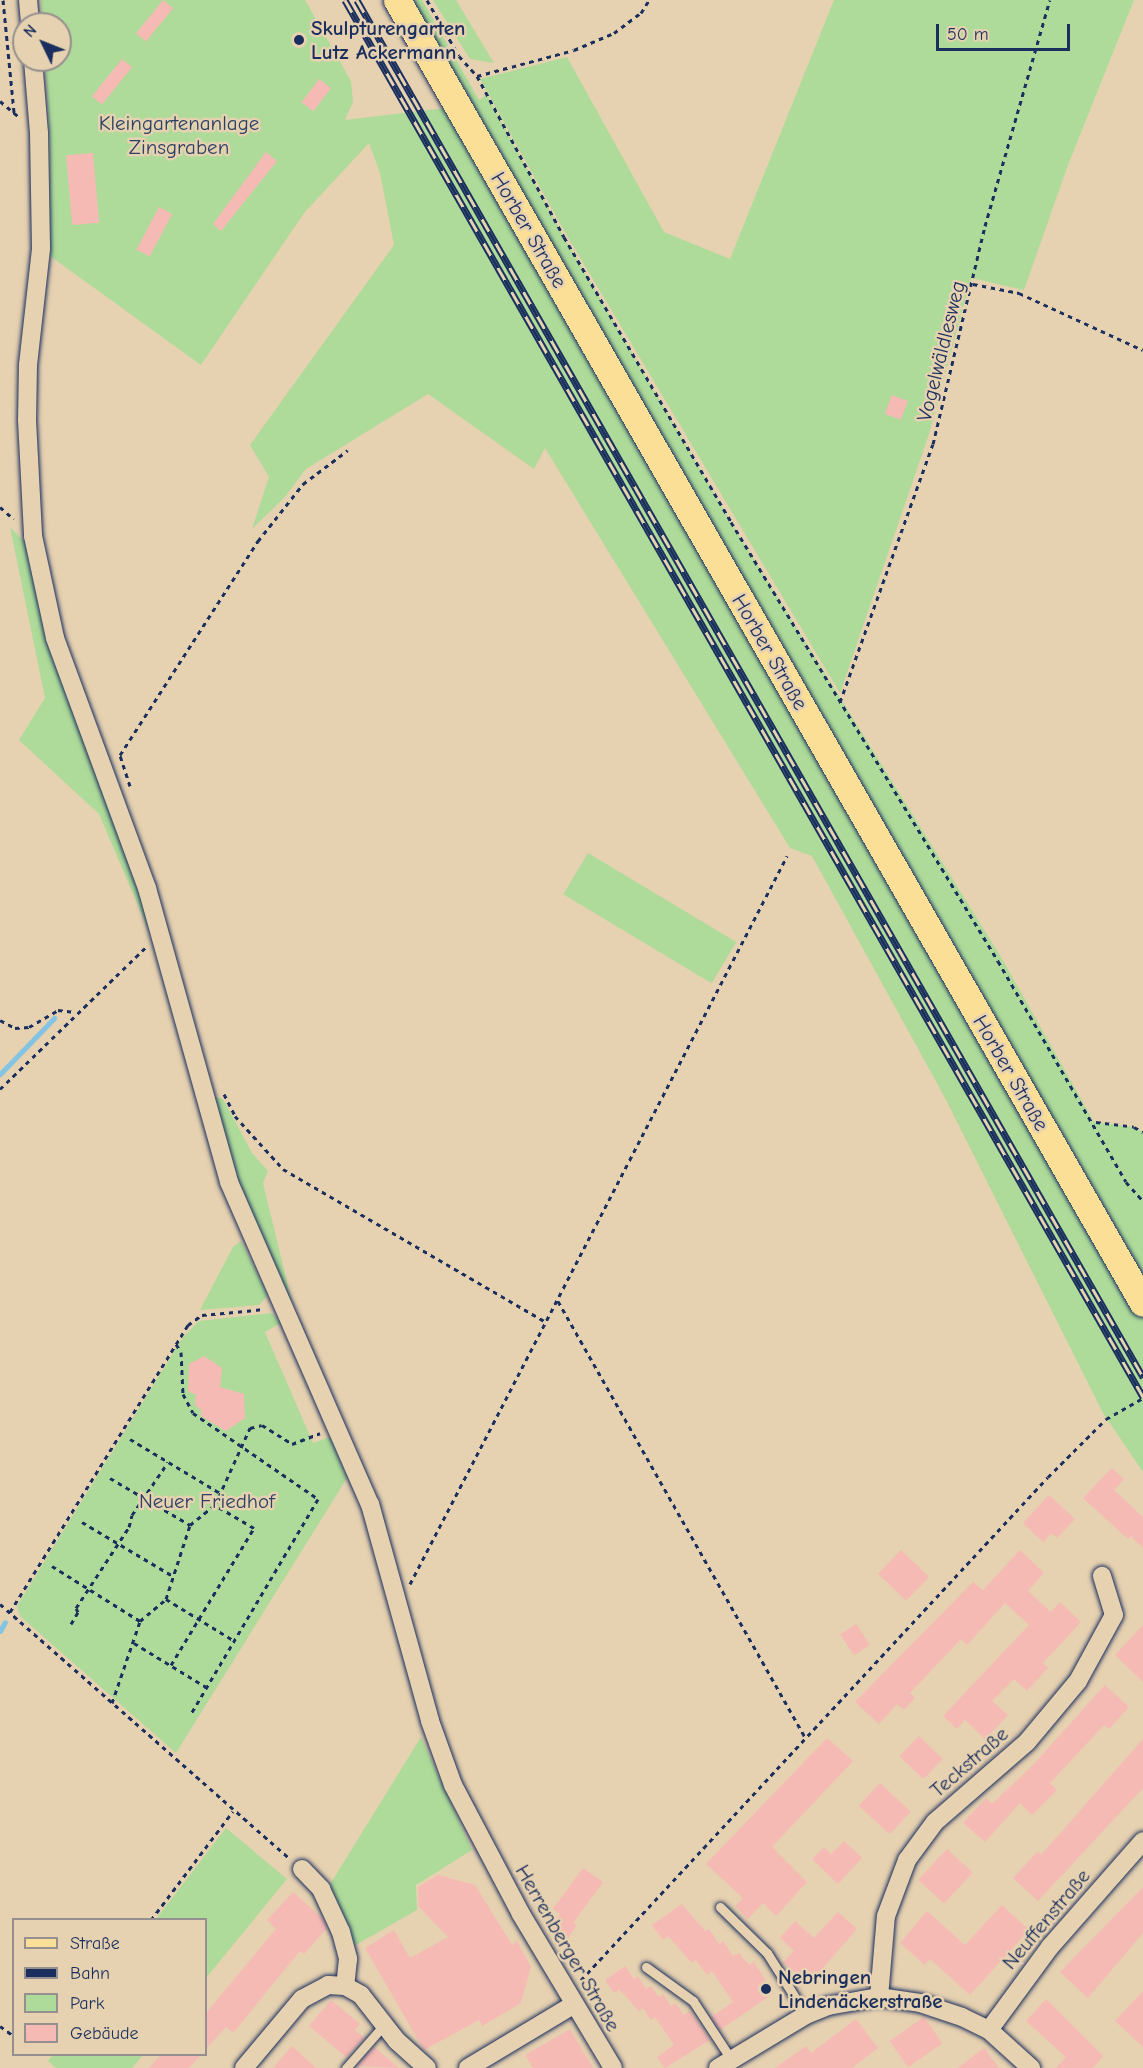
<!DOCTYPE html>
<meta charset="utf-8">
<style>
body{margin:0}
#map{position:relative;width:1143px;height:2068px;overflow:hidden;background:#e6d1b0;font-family:"Comic Neue",sans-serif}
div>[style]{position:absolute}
.green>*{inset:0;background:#aedb99;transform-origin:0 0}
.stream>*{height:5px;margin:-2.5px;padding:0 2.5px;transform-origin:2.5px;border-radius:2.5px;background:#83c3e3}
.building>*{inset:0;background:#f6bab4;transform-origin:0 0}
.path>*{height:3px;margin-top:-1.5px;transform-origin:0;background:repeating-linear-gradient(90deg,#1b2f5e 0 4.5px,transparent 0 9px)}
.roads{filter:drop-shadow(0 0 2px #1b2f5e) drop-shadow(0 0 2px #1b2f5e)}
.service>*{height:9px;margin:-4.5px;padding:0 4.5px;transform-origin:4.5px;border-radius:4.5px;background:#e6d1b0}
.minor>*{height:18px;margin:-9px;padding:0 9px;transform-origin:9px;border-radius:9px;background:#e6d1b0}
.primary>*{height:27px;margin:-13.5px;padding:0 13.5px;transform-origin:13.5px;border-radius:13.5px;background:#fbdf96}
.rail>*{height:7px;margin-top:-3.5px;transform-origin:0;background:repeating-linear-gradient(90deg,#e6d1b0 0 14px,#1b2f5e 0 28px);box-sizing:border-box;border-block:2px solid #1b2f5e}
.dots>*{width:16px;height:16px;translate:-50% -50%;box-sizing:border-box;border:3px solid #e6d1b0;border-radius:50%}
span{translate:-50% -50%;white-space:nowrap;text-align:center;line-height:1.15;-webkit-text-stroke:5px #e6d1b0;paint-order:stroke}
.poi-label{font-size:21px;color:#1b2f5e;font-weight:700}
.left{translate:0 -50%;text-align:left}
.park-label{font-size:21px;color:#2a4064}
.street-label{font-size:21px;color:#1b2f5e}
.legend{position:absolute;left:12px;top:1918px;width:195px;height:138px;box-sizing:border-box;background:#e6d1b0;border:2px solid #95908f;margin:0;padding:8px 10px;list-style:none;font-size:18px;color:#1b2f5e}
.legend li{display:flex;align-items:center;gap:12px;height:30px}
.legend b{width:30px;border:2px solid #95908f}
.north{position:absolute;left:12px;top:12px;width:60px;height:60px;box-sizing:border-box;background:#e6d1b0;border:2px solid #95908f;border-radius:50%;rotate:313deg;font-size:16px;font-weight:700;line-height:24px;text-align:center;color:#1b2f5e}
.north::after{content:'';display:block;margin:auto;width:21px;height:27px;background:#1b2f5e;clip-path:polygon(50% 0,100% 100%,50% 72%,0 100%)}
.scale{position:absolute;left:936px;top:24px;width:134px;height:27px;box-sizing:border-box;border:3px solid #1b2f5e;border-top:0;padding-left:8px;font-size:18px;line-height:21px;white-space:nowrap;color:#1b2f5e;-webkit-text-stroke:4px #e6d1b0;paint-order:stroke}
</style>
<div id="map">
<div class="green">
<div style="clip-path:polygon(41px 0,305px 0,351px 81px,353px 102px,345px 120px,471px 105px,410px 0,422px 0,479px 100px,487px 95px,564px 237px,731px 522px,1001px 957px,1094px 1122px,1134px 1127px,1143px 1132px,1143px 1472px,1103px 1413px,944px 1096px,812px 856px,790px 848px,545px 448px,534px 469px,428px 394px,306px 469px,284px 498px,252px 529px,269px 477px,250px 445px,394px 245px,380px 173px,369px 143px,304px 213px,201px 365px,50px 256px,50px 141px,45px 60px,60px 60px,60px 24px,43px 24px)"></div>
<div style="clip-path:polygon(433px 0,456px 0,494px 63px,470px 59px)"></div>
<div style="clip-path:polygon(834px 0,1134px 0,1068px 165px,1024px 290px,971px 278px,929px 434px,840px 693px,566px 234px,480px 79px,567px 57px,664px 232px,730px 259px)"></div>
<div style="clip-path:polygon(10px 527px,30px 547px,152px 923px,149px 931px,99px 814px,19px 740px,45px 698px)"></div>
<div style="left:588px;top:853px;width:173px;height:48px;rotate:31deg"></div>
<div style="clip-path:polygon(214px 1097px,223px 1099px,252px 1153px,268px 1171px,263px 1183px,293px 1307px,233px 1171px)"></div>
<div style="clip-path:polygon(241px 1241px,268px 1295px,259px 1305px,200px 1310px,233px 1247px)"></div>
<div style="clip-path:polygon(272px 1313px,281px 1323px,265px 1332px,313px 1443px,330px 1437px,347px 1478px,176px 1753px,20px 1616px,17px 1606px,183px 1337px,199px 1321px)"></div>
<div style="clip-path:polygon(421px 1737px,472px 1850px,416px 1885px,417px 1910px,354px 1946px,329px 1886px)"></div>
<div style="clip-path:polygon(226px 1828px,287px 1879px,206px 1978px,206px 1920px,156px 1919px)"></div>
<div style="clip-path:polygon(53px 2055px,53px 2054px,143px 2055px,132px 2068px,56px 2068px,48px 2061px)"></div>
</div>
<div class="stream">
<div style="left:0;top:1074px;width:78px;rotate:-46deg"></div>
<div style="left:0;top:1631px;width:10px;rotate:-61deg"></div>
</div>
<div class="building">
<div style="left:163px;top:0;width:13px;height:43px;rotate:39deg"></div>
<div style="left:122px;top:59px;width:13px;height:48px;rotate:39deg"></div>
<div style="left:319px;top:79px;width:15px;height:29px;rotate:37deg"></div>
<div style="clip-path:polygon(266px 152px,277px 161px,221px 231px,213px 224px)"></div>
<div style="left:93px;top:153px;width:70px;height:27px;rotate:85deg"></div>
<div style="left:159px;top:207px;width:15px;height:48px;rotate:28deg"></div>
<div style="left:892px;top:395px;width:17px;height:20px;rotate:21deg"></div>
<div style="clip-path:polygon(204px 1356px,222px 1368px,220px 1387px,244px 1394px,245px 1418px,226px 1431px,201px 1416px,201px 1410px,195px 1405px,196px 1395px,188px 1391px,189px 1364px)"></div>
<div style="clip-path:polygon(1112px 1468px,1124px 1479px,1114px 1490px,1143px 1517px,1143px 1548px,1131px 1536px,1128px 1539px,1083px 1498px)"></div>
<div style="clip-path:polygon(1049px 1495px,1075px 1519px,1057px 1538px,1051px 1533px,1043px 1542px,1023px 1523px)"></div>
<div style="left:901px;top:1550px;width:39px;height:33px;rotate:44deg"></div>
<div style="clip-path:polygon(1020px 1550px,1044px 1573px,1028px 1591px,1051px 1612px,1060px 1602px,1081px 1622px,1043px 1663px,1048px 1668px,1027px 1691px,1014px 1679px,992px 1701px,1008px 1715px,985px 1739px,965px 1720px,957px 1729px,943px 1716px,1029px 1625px,1005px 1603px,967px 1645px,961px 1639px,910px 1693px,915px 1698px,904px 1710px,897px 1704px,879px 1724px,855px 1702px,973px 1582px,983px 1590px)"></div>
<div style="left:856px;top:1624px;width:25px;height:19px;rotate:56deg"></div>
<div style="clip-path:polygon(1143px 1625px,1143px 1682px,1115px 1655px)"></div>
<div style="clip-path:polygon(1105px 1685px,1129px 1707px,1109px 1729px,1104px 1725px,1050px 1783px,1057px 1790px,1032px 1815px,1020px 1803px,985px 1842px,963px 1823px,986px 1798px,992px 1804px,1032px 1766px)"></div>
<div style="left:919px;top:1736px;width:33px;height:28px;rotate:44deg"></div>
<div style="clip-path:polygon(827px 1738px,853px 1761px,772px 1847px,807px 1882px,776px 1916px,763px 1903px,748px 1919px,735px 1906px,743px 1898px,706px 1864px)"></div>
<div style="clip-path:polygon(1143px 1739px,1143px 1788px,1038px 1901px,1013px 1878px,1037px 1852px,1041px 1855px)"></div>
<div style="left:880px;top:1783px;width:42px;height:31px;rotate:43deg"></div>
<div style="clip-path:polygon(844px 1841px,862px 1858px,838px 1884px,812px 1859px,824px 1847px,831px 1854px)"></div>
<div style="left:947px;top:1849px;width:35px;height:42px;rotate:43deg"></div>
<div style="clip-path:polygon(583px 1868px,603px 1882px,573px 1923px,577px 1925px,567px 1940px,550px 1928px,560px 1914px,553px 1909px)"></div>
<div style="clip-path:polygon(438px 1875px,475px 1885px,512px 1945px,517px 1941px,531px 1967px,521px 2003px,482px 2026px,479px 2020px,424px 2050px,365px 1948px,394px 1930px,410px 1958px,448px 1937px,419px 1907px,418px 1887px)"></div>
<div style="clip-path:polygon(1143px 1887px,1143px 1933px,1088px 1998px,1060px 1972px)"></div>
<div style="clip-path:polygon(293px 1892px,323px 1919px,327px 1928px,304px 1954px,300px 1951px,233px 2033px,226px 2027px,206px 2049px,206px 2013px,276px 1929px,267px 1920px)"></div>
<div style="clip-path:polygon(682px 1904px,705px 1931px,709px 1929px,719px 1944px,723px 1941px,733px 1956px,739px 1953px,749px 1965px,754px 1962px,774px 1993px,720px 2030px,711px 2017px,733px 2002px,712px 1971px,707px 1975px,696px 1960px,692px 1963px,668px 1936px,663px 1940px,652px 1925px)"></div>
<div style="clip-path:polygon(1002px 1905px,1029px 1930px,970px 1995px,930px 1959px,925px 1965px,900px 1943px,927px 1911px,965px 1945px)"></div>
<div style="clip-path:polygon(838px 1912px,857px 1929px,808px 1985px,783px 1962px,794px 1951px,780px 1938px,795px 1921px,814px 1938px)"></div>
<div style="clip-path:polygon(625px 1966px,634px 1979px,638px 1976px,646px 1989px,651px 1986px,659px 1997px,663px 1994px,671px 2006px,675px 2003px,684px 2015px,690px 2011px,710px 2040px,665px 2068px,657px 2057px,674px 2045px,655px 2017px,651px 2020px,643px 2008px,639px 2011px,619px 1989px,614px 1993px,605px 1980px)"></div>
<div style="clip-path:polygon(1143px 1991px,1143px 2047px,1115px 2021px)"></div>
<div style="clip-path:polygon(1046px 1999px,1103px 2056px,1093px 2068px,1056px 2068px,1066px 2057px,1026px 2021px)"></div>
<div style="clip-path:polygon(331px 2000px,360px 2024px,355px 2030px,364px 2038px,346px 2057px,309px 2026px)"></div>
<div style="left:924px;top:2017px;width:32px;height:42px;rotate:55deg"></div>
<div style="clip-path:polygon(856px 2019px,878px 2048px,852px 2068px,775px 2068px,806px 2046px,811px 2053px)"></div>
<div style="clip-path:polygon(570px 2029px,593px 2068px,533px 2068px,525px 2055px)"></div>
<div style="clip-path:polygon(292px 2046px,316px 2068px,273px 2068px)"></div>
<div style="clip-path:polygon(374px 2047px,385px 2056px,399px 2068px,357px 2066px)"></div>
<div style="clip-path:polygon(984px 2048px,999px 2068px,958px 2068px)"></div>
<div style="clip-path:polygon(161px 2055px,201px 2055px,189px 2068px,149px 2068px)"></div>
</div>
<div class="path">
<div style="left:3px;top:0;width:114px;rotate:84.4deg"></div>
<div style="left:427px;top:0;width:64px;rotate:60.3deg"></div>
<div style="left:459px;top:56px;width:27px;rotate:48deg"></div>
<div style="left:477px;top:76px;width:183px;rotate:61.6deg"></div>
<div style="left:564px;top:237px;width:330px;rotate:59.6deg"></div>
<div style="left:731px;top:522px;width:514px;rotate:58.69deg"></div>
<div style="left:998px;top:961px;width:255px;rotate:59.9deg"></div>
<div style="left:1126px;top:1182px;width:25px;rotate:48deg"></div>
<div style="left:477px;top:76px;width:100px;rotate:-15deg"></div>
<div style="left:574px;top:50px;width:43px;rotate:-23deg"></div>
<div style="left:614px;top:33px;width:34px;rotate:-37deg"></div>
<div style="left:641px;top:13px;width:15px;rotate:-58deg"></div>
<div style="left:0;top:101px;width:25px;rotate:40deg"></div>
<div style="left:973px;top:284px;width:47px;rotate:11.1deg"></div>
<div style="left:1019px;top:293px;width:136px;rotate:24.7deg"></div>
<div style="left:0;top:507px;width:18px;rotate:41deg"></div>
<div style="left:840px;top:702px;width:274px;rotate:-70.2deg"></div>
<div style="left:933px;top:444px;width:224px;rotate:-76.6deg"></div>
<div style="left:985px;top:226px;width:235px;rotate:-74deg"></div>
<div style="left:130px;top:786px;width:33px;rotate:-108deg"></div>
<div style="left:120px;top:755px;width:255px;rotate:-57.2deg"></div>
<div style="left:258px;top:541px;width:73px;rotate:-51.7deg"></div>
<div style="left:303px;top:484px;width:56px;rotate:-37.1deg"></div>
<div style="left:0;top:1020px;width:17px;rotate:28deg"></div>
<div style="left:15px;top:1028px;width:14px;rotate:-4deg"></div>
<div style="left:29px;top:1027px;width:34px;rotate:-30deg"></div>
<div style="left:58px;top:1010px;width:17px;rotate:7deg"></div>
<div style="left:0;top:1089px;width:204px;rotate:-44.2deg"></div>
<div style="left:224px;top:1094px;width:25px;rotate:63deg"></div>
<div style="left:235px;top:1116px;width:72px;rotate:47.8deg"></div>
<div style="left:283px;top:1169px;width:304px;rotate:30.2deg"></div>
<div style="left:1096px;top:1122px;width:38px;rotate:7deg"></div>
<div style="left:1134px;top:1127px;width:10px;rotate:29deg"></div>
<div style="left:558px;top:1301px;width:501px;rotate:60.47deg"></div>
<div style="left:176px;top:1344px;width:9px;rotate:58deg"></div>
<div style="left:181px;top:1352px;width:42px;rotate:87.3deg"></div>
<div style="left:183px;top:1394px;width:21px;rotate:62deg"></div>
<div style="left:193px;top:1413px;width:152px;rotate:34.5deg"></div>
<div style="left:318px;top:1499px;width:250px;rotate:120.6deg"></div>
<div style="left:130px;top:1439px;width:105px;rotate:31deg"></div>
<div style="left:110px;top:1478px;width:93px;rotate:30.4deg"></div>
<div style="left:82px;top:1522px;width:106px;rotate:30.7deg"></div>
<div style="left:52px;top:1566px;width:104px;rotate:32deg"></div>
<div style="left:410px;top:1584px;width:820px;rotate:-62.62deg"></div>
<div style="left:166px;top:1599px;width:79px;rotate:31.5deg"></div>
<div style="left:0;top:1604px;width:385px;rotate:41.3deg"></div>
<div style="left:10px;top:1612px;width:338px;rotate:-58.2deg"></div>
<div style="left:188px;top:1325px;width:17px;rotate:-36deg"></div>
<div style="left:202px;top:1315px;width:63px;rotate:-5.4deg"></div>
<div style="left:71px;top:1624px;width:14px;rotate:-60deg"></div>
<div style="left:78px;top:1612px;width:4px;rotate:-117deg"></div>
<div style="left:76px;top:1608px;width:97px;rotate:-56.8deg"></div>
<div style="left:129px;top:1527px;width:12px;rotate:-76deg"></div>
<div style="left:132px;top:1515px;width:64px;rotate:-55.8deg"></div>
<div style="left:134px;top:1643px;width:84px;rotate:31.4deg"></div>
<div style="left:171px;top:1665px;width:160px;rotate:-58.8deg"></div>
<div style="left:254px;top:1528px;width:45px;rotate:-149.5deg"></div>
<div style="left:112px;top:1703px;width:87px;rotate:-71.1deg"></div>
<div style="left:140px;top:1621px;width:34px;rotate:-40deg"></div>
<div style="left:166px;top:1599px;width:78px;rotate:-72deg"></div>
<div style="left:190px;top:1525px;width:32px;rotate:-39deg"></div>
<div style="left:215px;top:1505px;width:85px;rotate:-65.6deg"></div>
<div style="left:250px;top:1428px;width:12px;rotate:-14deg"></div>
<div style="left:262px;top:1425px;width:36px;rotate:32deg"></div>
<div style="left:292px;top:1444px;width:30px;rotate:-21deg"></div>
<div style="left:151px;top:1920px;width:136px;rotate:-53deg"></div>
<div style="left:581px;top:1980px;width:686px;rotate:-47.13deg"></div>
<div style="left:1048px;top:1477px;width:82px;rotate:-45deg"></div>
<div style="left:1106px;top:1419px;width:43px;rotate:-29.6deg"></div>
<div style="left:0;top:2026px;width:17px;rotate:36deg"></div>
</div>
<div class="roads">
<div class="service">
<div style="left:720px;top:1907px;width:66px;rotate:44.4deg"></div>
<div style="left:767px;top:1953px;width:73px;rotate:57.8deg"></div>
<div style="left:646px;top:1967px;width:58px;rotate:35.9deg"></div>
<div style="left:693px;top:2001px;width:69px;rotate:56.8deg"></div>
<div style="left:346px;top:2068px;width:56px;rotate:-48.6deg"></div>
</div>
<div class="minor">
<div style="left:28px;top:0;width:24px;rotate:85deg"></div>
<div style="left:33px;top:60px;width:73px;rotate:85.3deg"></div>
<div style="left:39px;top:133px;width:116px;rotate:89deg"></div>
<div style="left:41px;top:249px;width:117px;rotate:96.4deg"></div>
<div style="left:28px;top:365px;width:55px;rotate:91deg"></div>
<div style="left:27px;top:420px;width:116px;rotate:87deg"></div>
<div style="left:33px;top:536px;width:104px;rotate:77.8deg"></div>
<div style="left:55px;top:638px;width:266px;rotate:69.8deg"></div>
<div style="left:147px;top:888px;width:305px;rotate:74.4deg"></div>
<div style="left:229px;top:1182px;width:352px;rotate:66.4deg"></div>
<div style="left:370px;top:1504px;width:225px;rotate:74.5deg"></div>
<div style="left:430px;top:1721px;width:68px;rotate:70.2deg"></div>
<div style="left:453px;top:1785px;width:146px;rotate:62.2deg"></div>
<div style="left:521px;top:1914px;width:179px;rotate:59.1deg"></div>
<div style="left:302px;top:1869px;width:28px;rotate:46deg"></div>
<div style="left:321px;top:1889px;width:47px;rotate:65.1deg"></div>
<div style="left:341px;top:1932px;width:28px;rotate:75deg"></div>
<div style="left:348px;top:1959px;width:27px;rotate:96deg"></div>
<div style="left:879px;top:1997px;width:81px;rotate:-85.1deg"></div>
<div style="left:886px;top:1916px;width:60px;rotate:-69.4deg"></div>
<div style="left:907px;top:1860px;width:47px;rotate:-53.6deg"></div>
<div style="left:935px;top:1822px;width:122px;rotate:-41deg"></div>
<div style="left:1027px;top:1742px;width:80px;rotate:-50.1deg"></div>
<div style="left:1078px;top:1681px;width:75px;rotate:-61.4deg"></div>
<div style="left:1114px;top:1615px;width:41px;rotate:-107.1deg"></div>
<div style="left:989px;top:2030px;width:103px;rotate:-53.7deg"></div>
<div style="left:1050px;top:1947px;width:141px;rotate:-48.7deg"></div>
<div style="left:244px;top:2068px;width:90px;rotate:-50deg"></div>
<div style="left:302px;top:1999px;width:30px;rotate:-28deg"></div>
<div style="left:328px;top:1985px;width:17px;rotate:3deg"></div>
<div style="left:345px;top:1986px;width:18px;rotate:29deg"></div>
<div style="left:361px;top:1995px;width:58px;rotate:52deg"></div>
<div style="left:397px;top:2041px;width:40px;rotate:42deg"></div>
<div style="left:468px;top:2068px;width:122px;rotate:-31deg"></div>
<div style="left:718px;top:2068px;width:103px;rotate:-31.1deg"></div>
<div style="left:806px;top:2015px;width:24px;rotate:-22deg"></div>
<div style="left:828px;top:2006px;width:52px;rotate:-10deg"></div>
<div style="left:879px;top:1997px;width:41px;rotate:8.3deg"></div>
<div style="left:920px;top:2003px;width:44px;rotate:18.4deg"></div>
<div style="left:962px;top:2017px;width:30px;rotate:26deg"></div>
<div style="left:989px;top:2030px;width:57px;rotate:42.1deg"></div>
</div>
<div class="primary">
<div style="left:397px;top:0;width:1501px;rotate:60.21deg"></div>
</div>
</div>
<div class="rail">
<div style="left:345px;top:0;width:1609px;rotate:60.26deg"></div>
<div style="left:357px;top:0;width:1586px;rotate:60.28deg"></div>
</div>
<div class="dots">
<div style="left:299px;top:40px;background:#1b2f5e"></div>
<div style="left:766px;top:1989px;background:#1b2f5e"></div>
</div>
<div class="poi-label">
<span class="left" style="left:311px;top:40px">Skulpturengarten<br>Lutz Ackermann</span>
<span class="left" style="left:778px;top:1989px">Nebringen<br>Lindenäckerstraße</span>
</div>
<div class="park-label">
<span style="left:179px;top:135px">Kleingartenanlage<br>Zinsgraben</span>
<span style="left:207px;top:1501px">Neuer Friedhof</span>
</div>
<div class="street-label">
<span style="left:529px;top:230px;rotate:60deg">Horber Straße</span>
<span style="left:941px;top:351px;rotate:-76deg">Vogelwäldlesweg</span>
<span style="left:770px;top:652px;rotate:60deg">Horber Straße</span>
<span style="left:1011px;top:1073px;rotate:60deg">Horber Straße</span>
<span style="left:969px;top:1762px;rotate:-41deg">Teckstraße</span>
<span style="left:1046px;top:1919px;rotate:-50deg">Neuffenstraße</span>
<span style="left:568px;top:1948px;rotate:60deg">Herrenberger Straße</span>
</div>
<ul class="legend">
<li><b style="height:8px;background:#fbdf96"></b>Straße</li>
<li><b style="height:8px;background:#1b2f5e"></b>Bahn</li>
<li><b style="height:16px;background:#aedb99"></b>Park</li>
<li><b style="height:16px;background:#f6bab4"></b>Gebäude</li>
</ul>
<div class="north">N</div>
<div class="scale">50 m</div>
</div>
